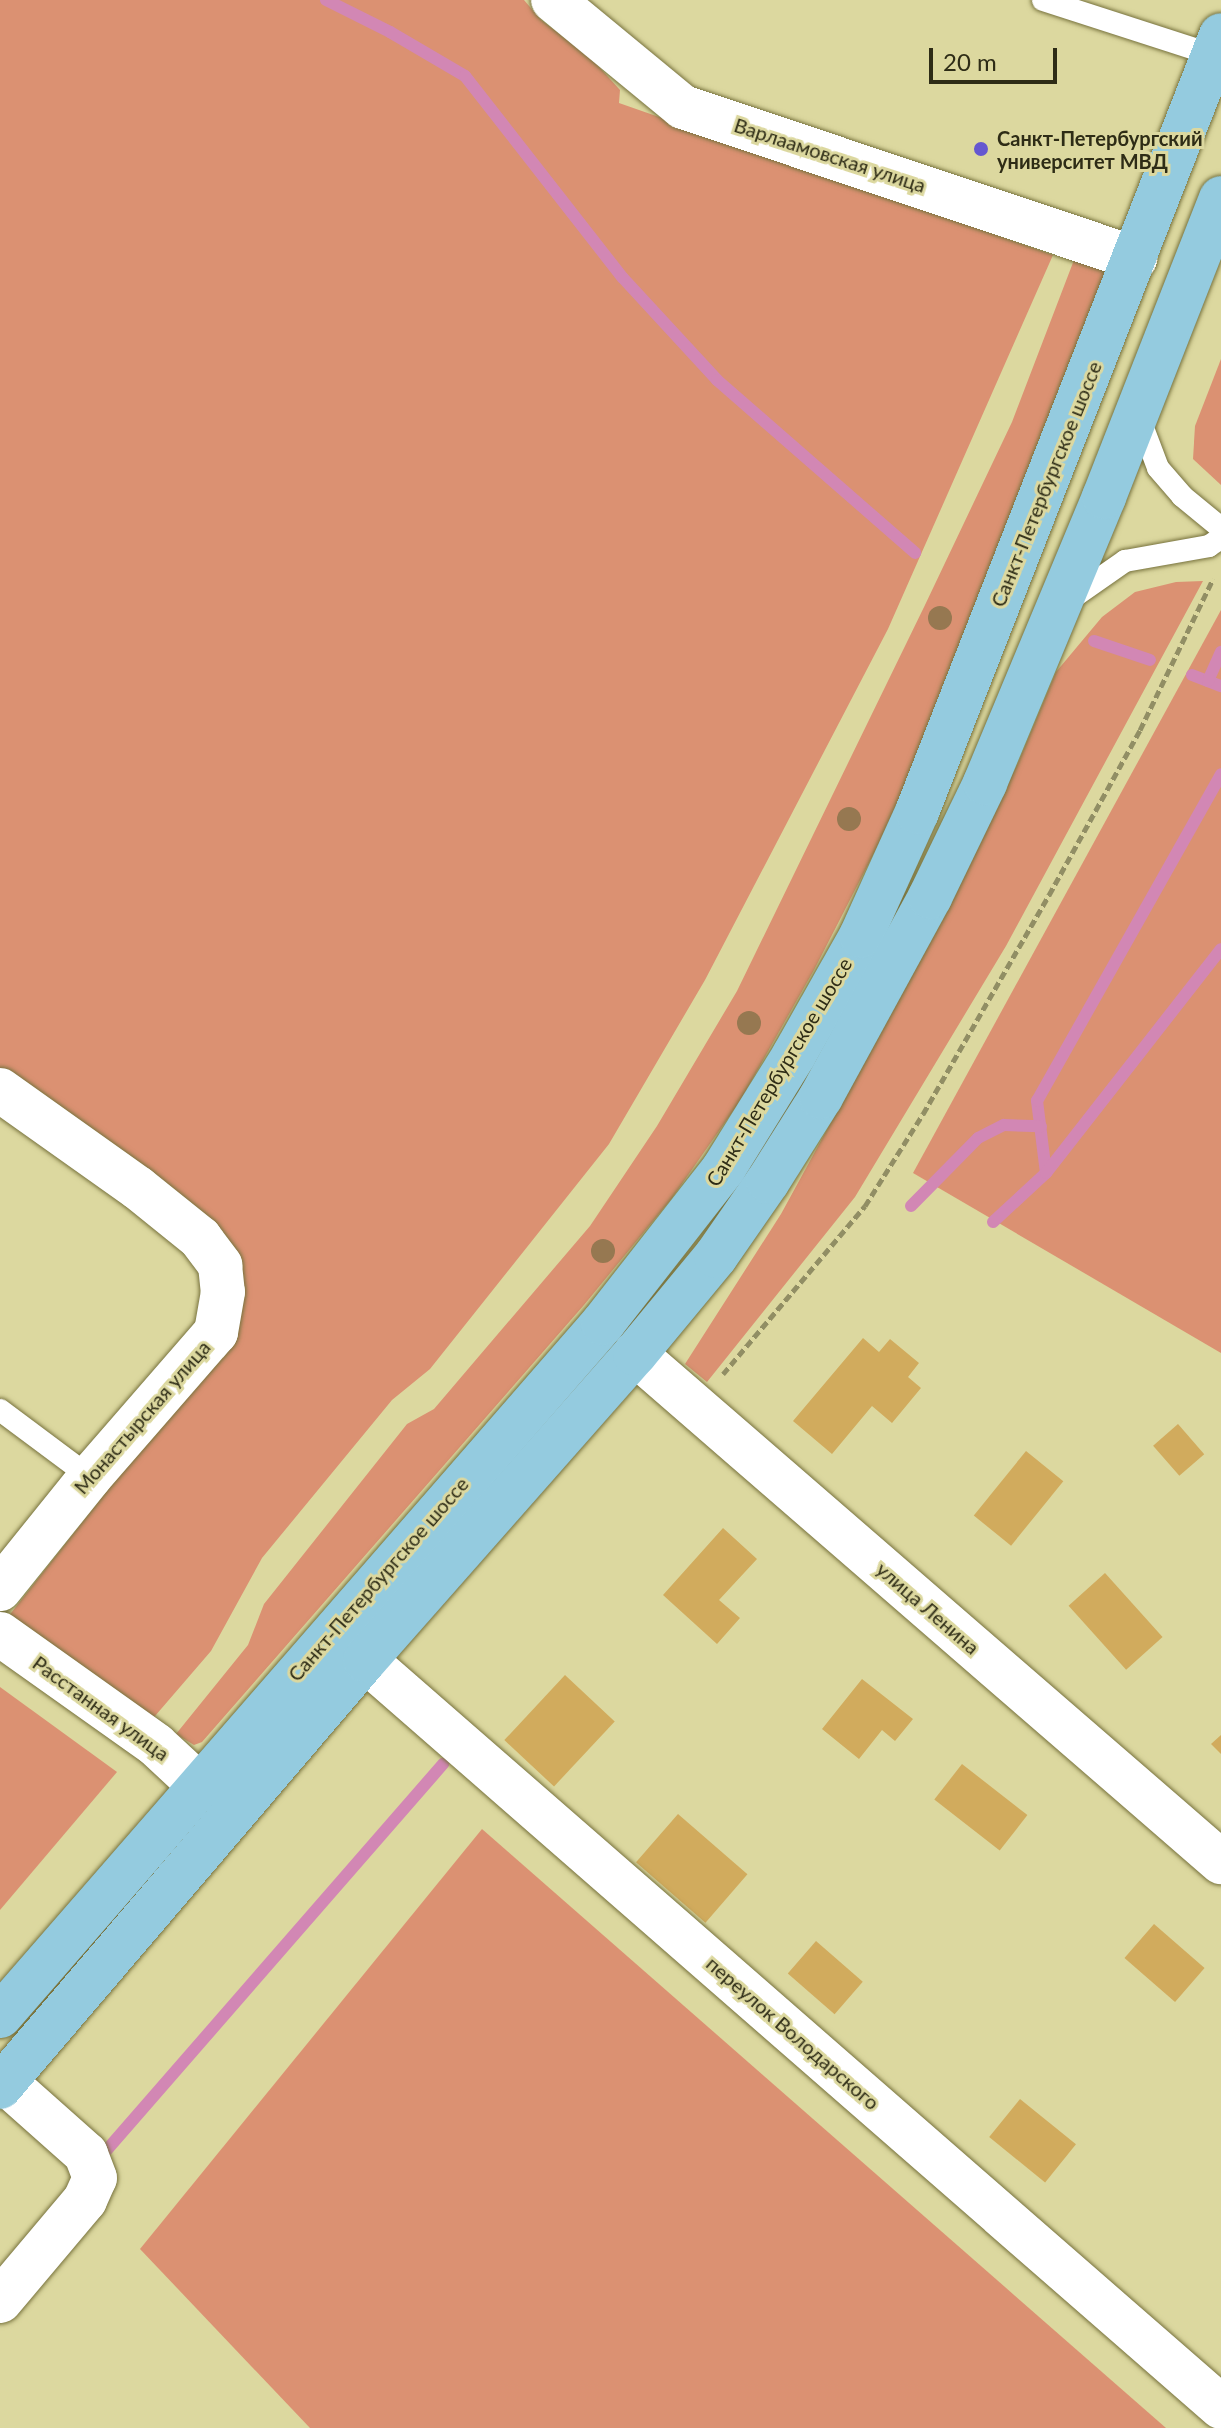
<!DOCTYPE html>
<meta charset="utf-8">
<style>
body{margin:0}
#map{position:relative;width:1221px;height:2428px;overflow:hidden;background:#dcd89f;font-family:Lato,sans-serif}
div>[style]{position:absolute}
.green>*{inset:0;background:#db9172}
.stream>*{height:12px;margin:-6px;padding:0 6px;transform-origin:6px;border-radius:6px;background:#d287b4}
.building>*{inset:0;background:#d1ab5d;transform-origin:0 0}
.path>*{height:5px;margin-top:-2.5px;transform-origin:0;background:repeating-linear-gradient(90deg,#918e64 0 8px,transparent 0 12px)}
.roads{filter:drop-shadow(0 0 2px #77723d) drop-shadow(0 0 2px #77723d)}
.lane>*{height:22px;margin:-11px;padding:0 11px;transform-origin:11px;border-radius:11px;background:#fff}
.street>*{height:44px;margin:-22px;padding:0 22px;transform-origin:22px;border-radius:22px;background:#fff}
.primary>*{height:44px;margin:-22px;padding:0 22px;transform-origin:22px;border-radius:22px;background:#94cbdf}
.trees>*{width:24px;height:24px;margin:-12px;border-radius:50%;background:#967851}
.dots>*{width:22px;height:22px;translate:-50% -50%;box-sizing:border-box;border:4px solid #dcd89f;border-radius:50%}
span{translate:-50% -50%;white-space:nowrap;text-align:center;line-height:1.15;-webkit-text-stroke:6px #dcd89f;paint-order:stroke}
.poi-label{font-size:20px;color:#2e2c16;font-weight:700}
.left{translate:0 -50%;text-align:left}
.street-label{font-size:20px;color:#2e2c16}
.scale{position:absolute;left:929px;top:48px;width:128px;height:36px;box-sizing:border-box;border:4px solid #2e2c16;border-top:0;padding-left:10px;font-size:24px;line-height:28px;white-space:nowrap;color:#2e2c16;-webkit-text-stroke:6px #dcd89f;paint-order:stroke}
</style>
<div id="map">
<div class="green">
<div style="clip-path:polygon(0 0,524px 0,541px 20px,590px 57px,620px 90px,619px 103px,1053px 255px,888px 629px,705px 980px,609px 1144px,430px 1369px,392px 1400px,262px 1558px,211px 1651px,149px 1723px,4px 1622px,227px 1338px,230px 1242px,0 1070px)"></div>
<div style="clip-path:polygon(1074px 260px,1109px 270px,893px 816px,814px 970px,740px 1101px,672px 1198px,584px 1305px,202px 1742px,194px 1745px,176px 1734px,248px 1645px,264px 1604px,407px 1424px,434px 1409px,590px 1226px,657px 1126px,737px 991px,925px 605px,1012px 422px)"></div>
<div style="clip-path:polygon(1221px 359px,1221px 485px,1193px 459px,1195px 426px)"></div>
<div style="clip-path:polygon(1203px 581px,1006px 946px,855px 1197px,707px 1382px,685px 1364px,781px 1214px,949px 906px,1018px 763px,1056px 672px,1102px 617px,1135px 592px,1176px 582px)"></div>
<div style="clip-path:polygon(1221px 610px,1221px 1353px,913px 1173px)"></div>
<div style="clip-path:polygon(0 1687px,117px 1772px,0 1910px)"></div>
<div style="clip-path:polygon(482px 1829px,1166px 2428px,310px 2428px,140px 2249px)"></div>
</div>
<div class="stream">
<div style="left:326px;top:0;width:72px;rotate:26.6deg"></div>
<div style="left:390px;top:32px;width:87px;rotate:30.4deg"></div>
<div style="left:465px;top:76px;width:256px;rotate:52deg"></div>
<div style="left:623px;top:278px;width:139px;rotate:47.3deg"></div>
<div style="left:717px;top:380px;width:263px;rotate:41.1deg"></div>
<div style="left:1094px;top:641px;width:59px;rotate:18.7deg"></div>
<div style="left:1192px;top:675px;width:31px;rotate:21deg"></div>
<div style="left:1208px;top:681px;width:32px;rotate:-66deg"></div>
<div style="left:1046px;top:1173px;width:73px;rotate:-97.1deg"></div>
<div style="left:1037px;top:1101px;width:375px;rotate:-60.6deg"></div>
<div style="left:911px;top:1206px;width:95px;rotate:-45.4deg"></div>
<div style="left:978px;top:1138px;width:29px;rotate:-27deg"></div>
<div style="left:1004px;top:1125px;width:37px;rotate:2deg"></div>
<div style="left:993px;top:1222px;width:72px;rotate:-42.8deg"></div>
<div style="left:1046px;top:1173px;width:284px;rotate:-52deg"></div>
<div style="left:105px;top:2152px;width:515px;rotate:-48.94deg"></div>
</div>
<div class="building">
<div style="clip-path:polygon(863px 1338px,879px 1352px,890px 1339px,919px 1363px,908px 1377px,921px 1388px,892px 1423px,872px 1406px,832px 1454px,793px 1421px)"></div>
<div style="left:1178px;top:1424px;width:40px;height:33px;rotate:49deg"></div>
<div style="left:1026px;top:1451px;width:48px;height:83px;rotate:39deg"></div>
<div style="clip-path:polygon(723px 1528px,757px 1559px,719px 1600px,740px 1618px,717px 1644px,663px 1595px)"></div>
<div style="left:1105px;top:1573px;width:86px;height:49px;rotate:48deg"></div>
<div style="left:565px;top:1675px;width:68px;height:89px;rotate:43deg"></div>
<div style="clip-path:polygon(862px 1679px,913px 1719px,895px 1741px,882px 1730px,859px 1759px,822px 1729px)"></div>
<div style="clip-path:polygon(1221px 1735px,1221px 1754px,1211px 1744px)"></div>
<div style="left:962px;top:1764px;width:83px;height:45px;rotate:38deg"></div>
<div style="left:678px;top:1814px;width:92px;height:64px;rotate:41deg"></div>
<div style="left:1154px;top:1924px;width:67px;height:45px;rotate:41deg"></div>
<div style="left:816px;top:1941px;width:62px;height:43px;rotate:41deg"></div>
<div style="left:1020px;top:2099px;width:72px;height:49px;rotate:39deg"></div>
</div>
<div class="path">
<div style="left:723px;top:1374px;width:220px;rotate:-49.8deg"></div>
<div style="left:865px;top:1206px;width:109px;rotate:-57.8deg"></div>
<div style="left:923px;top:1114px;width:253px;rotate:-60.1deg"></div>
<div style="left:1049px;top:895px;width:188px;rotate:-61.1deg"></div>
<div style="left:1140px;top:730px;width:168px;rotate:-64.2deg"></div>
</div>
<div class="roads">
<div class="lane">
<div style="left:1043px;top:0;width:179px;rotate:17.9deg"></div>
<div style="left:1140px;top:420px;width:51px;rotate:69.4deg"></div>
<div style="left:1158px;top:468px;width:37px;rotate:49deg"></div>
<div style="left:1182px;top:496px;width:50px;rotate:39.4deg"></div>
<div style="left:1072px;top:598px;width:65px;rotate:-34.9deg"></div>
<div style="left:1125px;top:561px;width:85px;rotate:-10.1deg"></div>
<div style="left:1209px;top:546px;width:14px;rotate:-34deg"></div>
<div style="left:0;top:1410px;width:112px;rotate:36.7deg"></div>
</div>
<div class="street">
<div style="left:553px;top:0;width:168px;rotate:39.5deg"></div>
<div style="left:683px;top:107px;width:477px;rotate:18.5deg"></div>
<div style="left:0;top:1090px;width:169px;rotate:35.4deg"></div>
<div style="left:138px;top:1188px;width:80px;rotate:38.9deg"></div>
<div style="left:200px;top:1238px;width:34px;rotate:53deg"></div>
<div style="left:220px;top:1265px;width:27px;rotate:84deg"></div>
<div style="left:223px;top:1292px;width:41px;rotate:99.9deg"></div>
<div style="left:216px;top:1332px;width:192px;rotate:131deg"></div>
<div style="left:90px;top:1477px;width:144px;rotate:128.8deg"></div>
<div style="left:635px;top:1354px;width:776px;rotate:40.92deg"></div>
<div style="left:0;top:1634px;width:191px;rotate:35.4deg"></div>
<div style="left:156px;top:1745px;width:59px;rotate:42.9deg"></div>
<div style="left:365px;top:1660px;width:1136px;rotate:41.11deg"></div>
<div style="left:0;top:2301px;width:132px;rotate:-49.9deg"></div>
<div style="left:85px;top:2200px;width:24px;rotate:-66deg"></div>
<div style="left:95px;top:2178px;width:26px;rotate:-111deg"></div>
<div style="left:86px;top:2154px;width:108px;rotate:-138.4deg"></div>
</div>
<div class="primary">
<div style="left:0;top:2016px;width:919px;rotate:-48.97deg"></div>
<div style="left:603px;top:1323px;width:197px;rotate:-52deg"></div>
<div style="left:724px;top:1168px;width:133px;rotate:-58.2deg"></div>
<div style="left:794px;top:1055px;width:137px;rotate:-60.6deg"></div>
<div style="left:861px;top:936px;width:136px;rotate:-65.7deg"></div>
<div style="left:917px;top:812px;width:834px;rotate:-68.63deg"></div>
<div style="left:0;top:2087px;width:562px;rotate:-49.48deg"></div>
<div style="left:365px;top:1660px;width:408px;rotate:-48.6deg"></div>
<div style="left:635px;top:1354px;width:127px;rotate:-50.4deg"></div>
<div style="left:716px;top:1256px;width:91px;rotate:-55.3deg"></div>
<div style="left:768px;top:1181px;width:99px;rotate:-57.8deg"></div>
<div style="left:821px;top:1097px;width:228px;rotate:-61.4deg"></div>
<div style="left:930px;top:897px;width:127px;rotate:-64.2deg"></div>
<div style="left:985px;top:783px;width:310px;rotate:-67.4deg"></div>
<div style="left:1104px;top:497px;width:321px;rotate:-68.6deg"></div>
</div>
</div>
<div class="trees">
<div style="left:940px;top:618px"></div>
<div style="left:849px;top:819px"></div>
<div style="left:749px;top:1023px"></div>
<div style="left:603px;top:1251px"></div>
</div>
<div class="dots">
<div style="left:981px;top:149px;background:#6557d0"></div>
</div>
<div class="poi-label">
<span class="left" style="left:997px;top:150px">Санкт-Петербургский<br>университет МВД</span>
</div>
<div class="street-label">
<span style="left:830px;top:155px;rotate:18deg">Варлаамовская улица</span>
<span style="left:1046px;top:484px;rotate:-68deg">Санкт-Петербургское шоссе</span>
<span style="left:779px;top:1072px;rotate:-59deg">Санкт-Петербургское шоссе</span>
<span style="left:142px;top:1417px;rotate:-49deg">Монастырская улица</span>
<span style="left:378px;top:1579px;rotate:-49deg">Санкт-Петербургское шоссе</span>
<span style="left:928px;top:1608px;rotate:41deg">улица Ленина</span>
<span style="left:101px;top:1708px;rotate:36deg">Расстанная улица</span>
<span style="left:793px;top:2033px;rotate:41deg">переулок Володарского</span>
</div>
<div class="scale">20 m</div>
</div>
